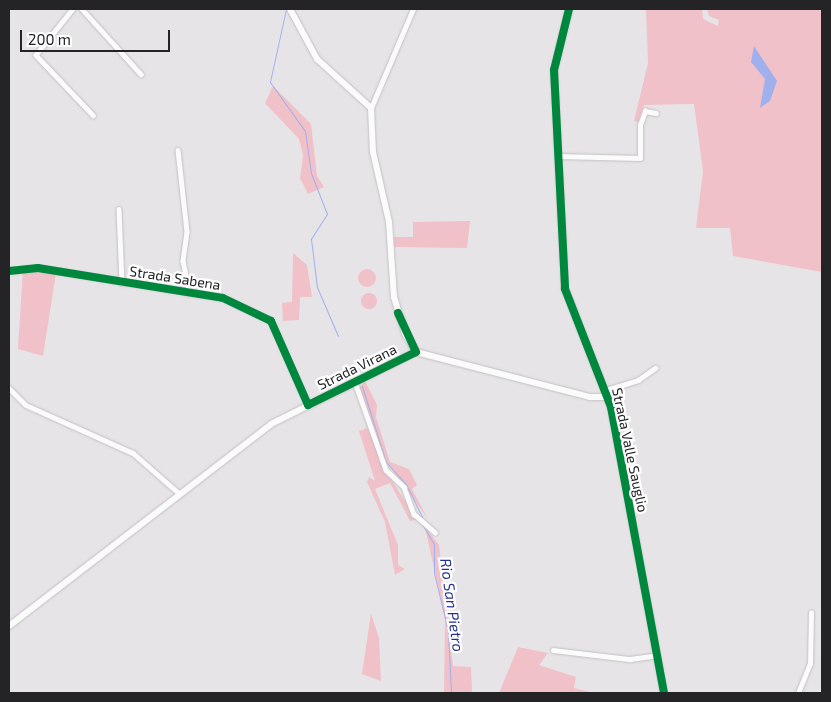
<!DOCTYPE html>
<style>
body{margin:0}
#map{position:relative;width:831px;height:702px;overflow:hidden;background:#e7e4e8;font-family:"Exo 2",sans-serif}
div>[style]{position:absolute}
.green>*{inset:0;background:#f0c1c8}
.round{border-radius:50%}
.water>*{inset:0;background:#a0b0ec}
.stream>*{height:1px;margin:-0.5px;padding:0 0.5px;transform-origin:0.5px;border-radius:0.5px;background:#a0b0ec}
.roads{filter:drop-shadow(0 0 1px #c3c0c3) drop-shadow(0 0 1px #c3c0c3)}
.street>*{height:4.5px;margin:-2.25px;padding:0 2.25px;transform-origin:2.25px;border-radius:2.25px;background:#fbfbfc}
.secondary>*{height:6px;margin:-3px;padding:0 3px;transform-origin:3px;border-radius:3px;background:#fbfbfc}
.cycleway>*{height:8px;margin:-4px;padding:0 4px;transform-origin:4px;border-radius:4px;background:#00873e}
span{translate:-50% -50%;white-space:nowrap;text-align:center;line-height:1.15;-webkit-text-stroke:4.5px #fff;paint-order:stroke}
.street-label{font-size:14px;color:#242325}
.water-label{font-size:15px;color:#243391;font-style:italic}
.frame{position:absolute;inset:0;border:10px solid #242325;pointer-events:none}
.scale{position:absolute;left:20px;top:30px;width:150px;height:22px;box-sizing:border-box;border:2px solid #242325;border-top:0;padding-left:6px;font-size:15px;line-height:18px;white-space:nowrap;color:#242325;-webkit-text-stroke:4px #fff;paint-order:stroke}
</style>
<div id="map">
<div class="green">
<div style="clip-path:polygon(646px 9px,702px 9px,703px 19px,718px 26px,719px 20px,709px 16px,707px 9px,822px 9px,822px 272px,733px 256px,730px 228px,696px 228px,703px 171px,694px 104px,644px 105px,638px 122px,634px 121px,648px 63px)"></div>
<div style="clip-path:polygon(273px 86px,311px 124px,317px 176px,324px 187px,308px 194px,300px 178px,303px 155px,299px 139px,265px 103px)"></div>
<div style="clip-path:polygon(470px 221px,467px 248px,394px 247px,394px 237px,413px 237px,413px 222px)"></div>
<div style="clip-path:polygon(293px 253px,307px 265px,312px 297px,300px 297px,299px 320px,283px 321px,282px 303px,292px 302px)"></div>
<div class="round" style="left:358px;top:269px;width:18px;height:18px"></div>
<div style="clip-path:polygon(23px 269px,56px 273px,43px 356px,18px 349px)"></div>
<div class="round" style="left:361px;top:293px;width:16px;height:16px"></div>
<div style="clip-path:polygon(365px 381px,377px 405px,376px 417px,390px 462px,409px 469px,417px 485px,412px 489px,428px 519px,383px 457px,359px 388px)"></div>
<div style="clip-path:polygon(368px 428px,385px 470px,417px 519px,410px 521px,390px 483px,375px 489px,398px 545px,398px 565px,405px 569px,395px 575px,385px 522px,367px 482px,369px 477px,375px 481px,359px 431px)"></div>
<div style="clip-path:polygon(425px 527px,439px 545px,453px 666px,471px 667px,472px 693px,444px 693px,445px 619px)"></div>
<div style="clip-path:polygon(371px 613px,379px 638px,381px 681px,362px 674px)"></div>
<div style="clip-path:polygon(518px 647px,548px 653px,539px 665px,576px 677px,574px 688px,594px 693px,499px 693px)"></div>
</div>
<div class="water">
<div style="clip-path:polygon(754px 46px,777px 81px,770px 101px,760px 108px,765px 79px,751px 62px)"></div>
</div>
<div class="stream">
<div style="left:286px;top:9px;width:75px;rotate:102.4deg"></div>
<div style="left:270px;top:82px;width:60px;rotate:54.5deg"></div>
<div style="left:305px;top:131px;width:42px;rotate:81.9deg"></div>
<div style="left:311px;top:173px;width:44px;rotate:68.7deg"></div>
<div style="left:327px;top:214px;width:30px;rotate:123deg"></div>
<div style="left:311px;top:239px;width:48px;rotate:82.9deg"></div>
<div style="left:317px;top:287px;width:53px;rotate:66.8deg"></div>
<div style="left:362px;top:386px;width:80px;rotate:72.5deg"></div>
<div style="left:386px;top:462px;width:30px;rotate:48deg"></div>
<div style="left:406px;top:484px;width:37px;rotate:64deg"></div>
<div style="left:422px;top:524px;width:23px;rotate:59deg"></div>
<div style="left:434px;top:544px;width:29px;rotate:90deg"></div>
<div style="left:434px;top:573px;width:60px;rotate:76.4deg"></div>
<div style="left:448px;top:631px;width:62px;rotate:87.2deg"></div>
</div>
<div class="roads">
<div class="street">
<div style="left:73px;top:9px;width:59px;rotate:128.8deg"></div>
<div style="left:36px;top:55px;width:83px;rotate:46.5deg"></div>
<div style="left:82px;top:9px;width:88px;rotate:47.8deg"></div>
<div style="left:371px;top:108px;width:108px;rotate:-67deg"></div>
<div style="left:178px;top:150px;width:82px;rotate:83.7deg"></div>
<div style="left:187px;top:232px;width:29px;rotate:98deg"></div>
<div style="left:183px;top:261px;width:33px;rotate:78deg"></div>
<div style="left:558px;top:156px;width:82px;rotate:1.4deg"></div>
<div style="left:640px;top:158px;width:33px;rotate:-90deg"></div>
<div style="left:640px;top:125px;width:15px;rotate:-70deg"></div>
<div style="left:645px;top:111px;width:11px;rotate:10deg"></div>
<div style="left:119px;top:209px;width:74px;rotate:87.7deg"></div>
<div style="left:9px;top:271px;width:29px;rotate:-6deg"></div>
<div style="left:38px;top:268px;width:187px;rotate:9.2deg"></div>
<div style="left:223px;top:298px;width:53px;rotate:25.6deg"></div>
<div style="left:271px;top:321px;width:92px;rotate:66.2deg"></div>
<div style="left:355px;top:382px;width:93px;rotate:70.6deg"></div>
<div style="left:386px;top:470px;width:25px;rotate:43deg"></div>
<div style="left:404px;top:487px;width:29px;rotate:70deg"></div>
<div style="left:414px;top:514px;width:28px;rotate:41deg"></div>
<div style="left:9px;top:388px;width:24px;rotate:45deg"></div>
<div style="left:26px;top:405px;width:117px;rotate:24.2deg"></div>
<div style="left:133px;top:453px;width:62px;rotate:41.1deg"></div>
<div style="left:606px;top:390px;width:34px;rotate:-17deg"></div>
<div style="left:638px;top:380px;width:21px;rotate:-35deg"></div>
<div style="left:553px;top:650px;width:78px;rotate:6.7deg"></div>
<div style="left:630px;top:659px;width:27px;rotate:-8deg"></div>
<div style="left:798px;top:693px;width:31px;rotate:-68deg"></div>
<div style="left:810px;top:664px;width:51px;rotate:-88.9deg"></div>
</div>
<div class="secondary">
<div style="left:290px;top:9px;width:57px;rotate:61.6deg"></div>
<div style="left:317px;top:59px;width:73px;rotate:42.2deg"></div>
<div style="left:371px;top:108px;width:44px;rotate:87.4deg"></div>
<div style="left:373px;top:152px;width:72px;rotate:77.1deg"></div>
<div style="left:389px;top:222px;width:75px;rotate:86.2deg"></div>
<div style="left:394px;top:297px;width:39px;rotate:73deg"></div>
<div style="left:405px;top:334px;width:21px;rotate:59deg"></div>
<div style="left:569px;top:9px;width:63px;rotate:103.8deg"></div>
<div style="left:554px;top:70px;width:219px;rotate:87.1deg"></div>
<div style="left:565px;top:289px;width:127px;rotate:68.7deg"></div>
<div style="left:611px;top:407px;width:291px;rotate:79.5deg"></div>
<div style="left:9px;top:626px;width:331px;rotate:-37.6deg"></div>
<div style="left:271px;top:424px;width:162px;rotate:-26.4deg"></div>
<div style="left:416px;top:352px;width:180px;rotate:14.5deg"></div>
<div style="left:590px;top:397px;width:17px"></div>
</div>
</div>
<div class="cycleway">
<div style="left:569px;top:9px;width:63px;rotate:103.8deg"></div>
<div style="left:554px;top:70px;width:219px;rotate:87.1deg"></div>
<div style="left:565px;top:289px;width:127px;rotate:68.7deg"></div>
<div style="left:611px;top:407px;width:291px;rotate:79.5deg"></div>
<div style="left:9px;top:271px;width:29px;rotate:-6deg"></div>
<div style="left:38px;top:268px;width:187px;rotate:9.2deg"></div>
<div style="left:223px;top:298px;width:53px;rotate:25.6deg"></div>
<div style="left:271px;top:321px;width:92px;rotate:66.2deg"></div>
<div style="left:308px;top:405px;width:120px;rotate:-26.1deg"></div>
<div style="left:416px;top:352px;width:43px;rotate:-114.8deg"></div>
</div>
<div class="street-label">
<span style="left:175px;top:278px;rotate:9deg">Strada Sabena</span>
<span style="left:357px;top:367px;rotate:-26deg">Strada Virana</span>
<span style="left:630px;top:450px;rotate:78deg">Strada Valle Sauglio</span>
</div>
<div class="water-label">
<span style="left:452px;top:605px;rotate:82deg">Rio San Pietro</span>
</div>
<div class="frame"></div>
<div class="scale">200 m</div>
</div>
